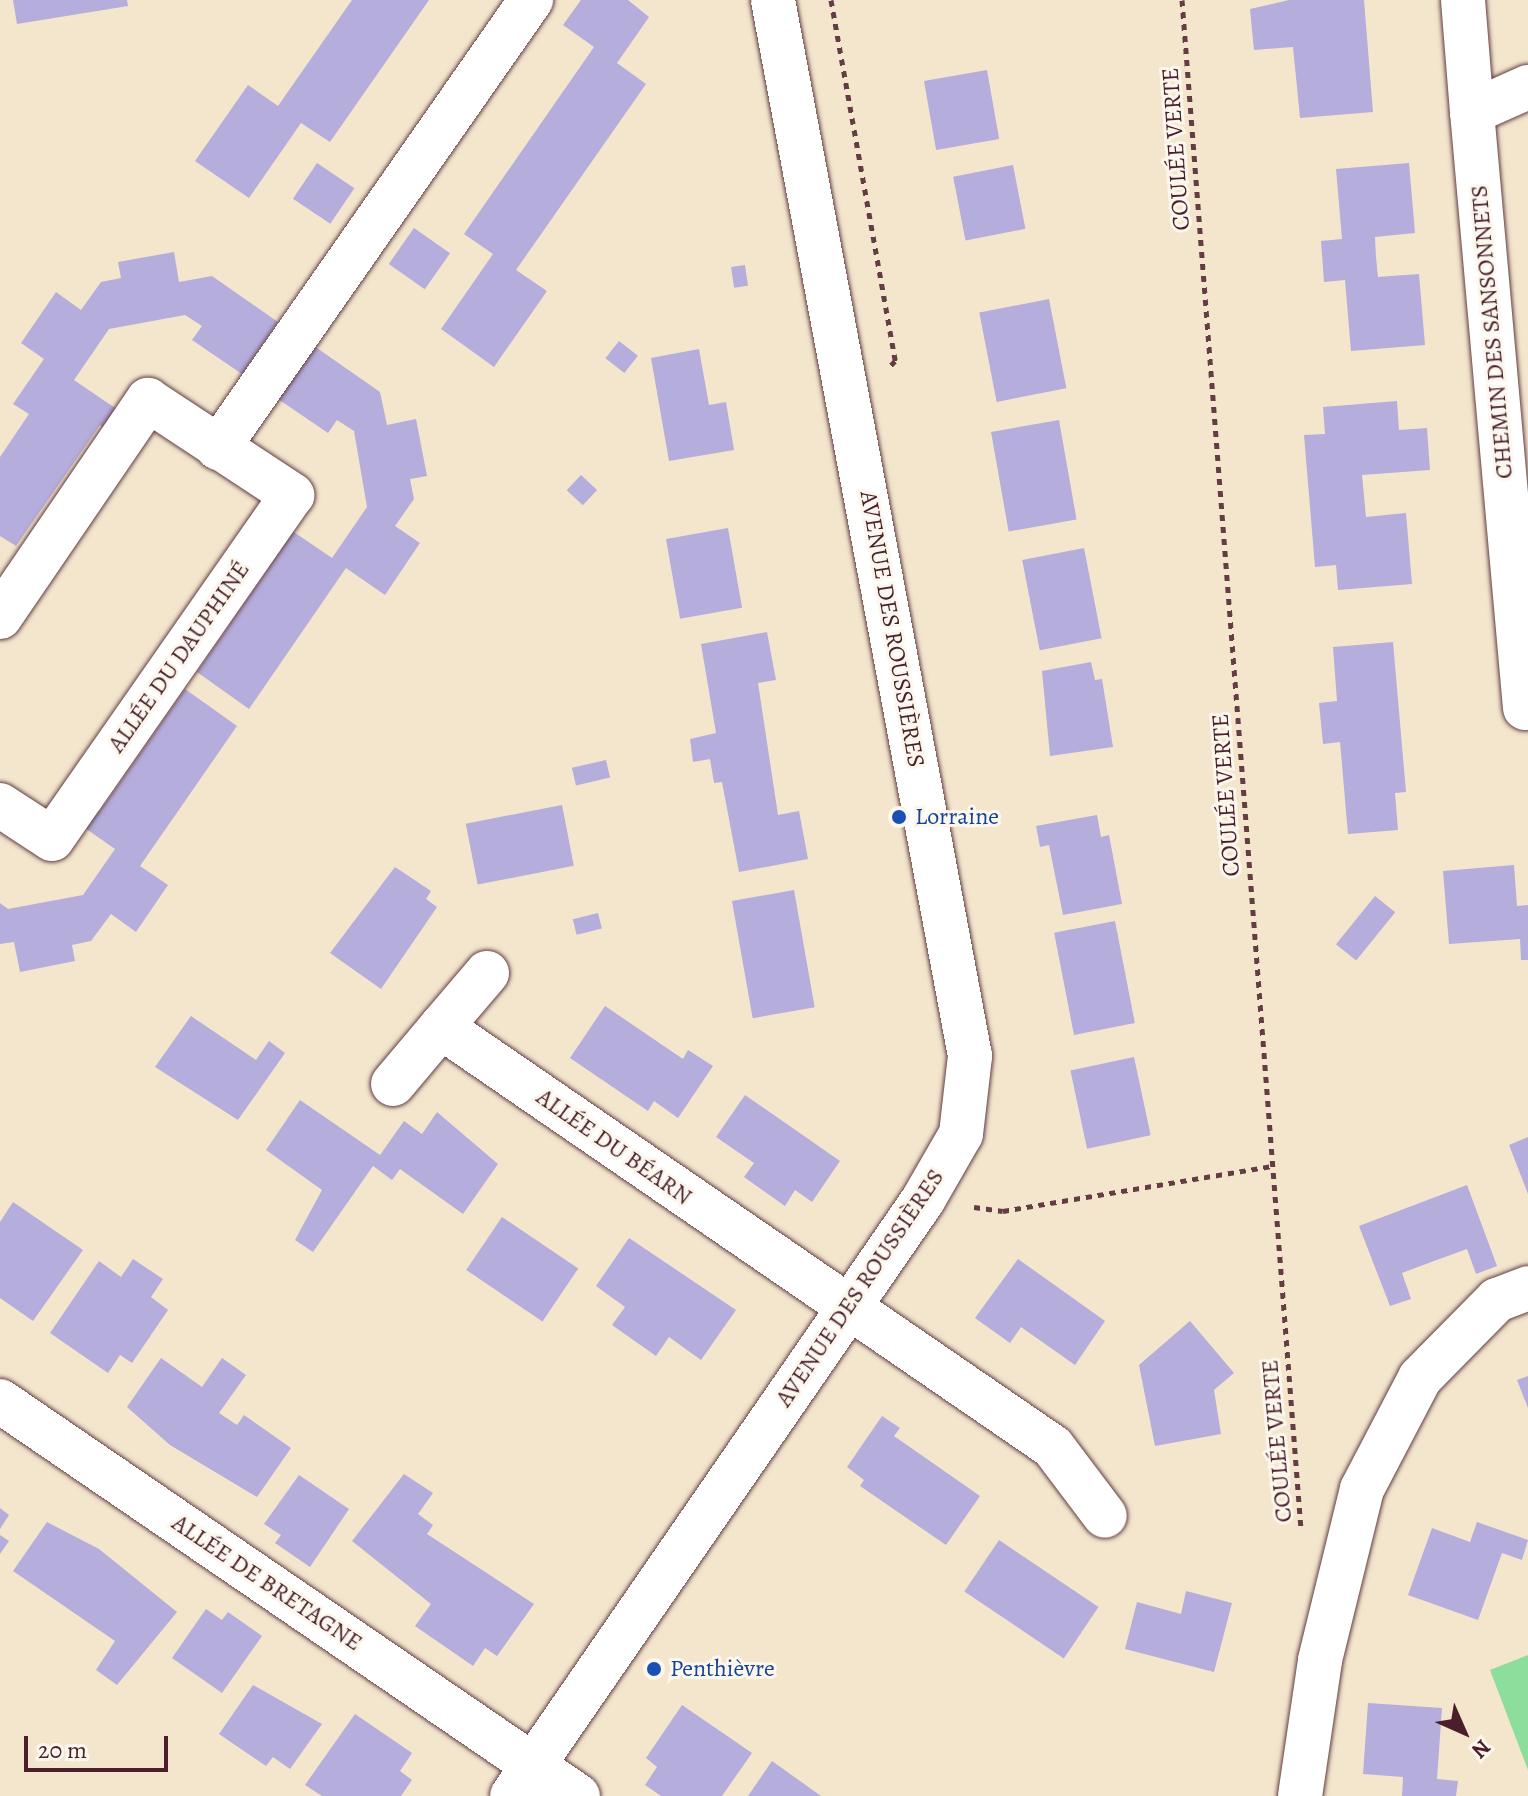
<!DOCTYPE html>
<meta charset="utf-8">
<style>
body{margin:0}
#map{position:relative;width:1528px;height:1796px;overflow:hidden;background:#f3e6cd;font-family:Alegreya,serif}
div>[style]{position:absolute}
.green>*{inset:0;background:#8ddd9d}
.building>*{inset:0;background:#b5addc;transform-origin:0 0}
.path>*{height:5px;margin-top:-2.5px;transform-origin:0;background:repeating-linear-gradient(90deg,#633d43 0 6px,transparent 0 12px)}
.roads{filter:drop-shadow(0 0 2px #633d43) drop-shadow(0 0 2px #633d43)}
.minor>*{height:44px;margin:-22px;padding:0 22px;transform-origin:22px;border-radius:22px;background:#fff}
.dots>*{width:22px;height:22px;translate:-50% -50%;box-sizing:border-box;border:4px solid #fbf7ec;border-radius:50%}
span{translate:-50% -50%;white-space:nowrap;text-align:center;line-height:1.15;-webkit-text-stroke:6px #fbf7ec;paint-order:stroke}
.street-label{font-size:24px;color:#4a1f2b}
.transit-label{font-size:24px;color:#164399}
.left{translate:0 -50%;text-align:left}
.north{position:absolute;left:1424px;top:1692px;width:80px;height:80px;-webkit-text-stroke:6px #fbf7ec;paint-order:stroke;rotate:135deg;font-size:22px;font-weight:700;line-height:32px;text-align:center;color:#4a1f2b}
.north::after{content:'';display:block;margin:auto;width:28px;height:36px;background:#4a1f2b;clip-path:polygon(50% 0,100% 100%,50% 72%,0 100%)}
.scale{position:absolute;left:24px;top:1736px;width:144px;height:36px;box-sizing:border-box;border:4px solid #4a1f2b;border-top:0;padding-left:10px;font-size:24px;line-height:28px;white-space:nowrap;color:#4a1f2b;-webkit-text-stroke:6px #fbf7ec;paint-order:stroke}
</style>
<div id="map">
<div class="green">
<div style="clip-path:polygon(1528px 1655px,1528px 1770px,1490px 1670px)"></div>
</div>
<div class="building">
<div style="clip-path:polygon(13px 0,127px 0,128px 6px,17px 24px)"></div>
<div style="clip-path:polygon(352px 0,429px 0,330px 142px,301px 123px,249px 198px,195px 161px,248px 85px,278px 106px)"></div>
<div style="clip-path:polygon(581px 0,628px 0,649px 17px,617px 63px,646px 84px,516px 270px,547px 291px,494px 367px,441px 329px,493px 254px,464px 234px,594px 47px,563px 25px)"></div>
<div style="clip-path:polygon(1289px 0,1364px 0,1373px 112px,1300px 118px,1293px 47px,1254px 50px,1252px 30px,1250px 9px)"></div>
<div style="left:987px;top:70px;width:70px;height:64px;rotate:80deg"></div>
<div style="left:317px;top:163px;width:45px;height:43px;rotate:34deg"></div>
<div style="clip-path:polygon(1409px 163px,1415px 233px,1375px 237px,1376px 257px,1378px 277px,1419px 274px,1425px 345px,1351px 351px,1345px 280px,1324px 282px,1321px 241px,1342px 239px,1336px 169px)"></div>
<div style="left:1013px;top:165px;width:65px;height:61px;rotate:79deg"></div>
<div style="left:414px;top:228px;width:44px;height:44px;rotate:35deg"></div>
<div style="clip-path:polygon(174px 252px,179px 282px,212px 276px,278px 322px,242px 374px,192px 340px,202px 326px,185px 315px,109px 329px,74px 380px,118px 410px,105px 429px,100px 425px,16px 546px,0 536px,0 457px,29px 414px,13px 404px,44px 359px,21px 343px,56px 292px,81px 310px,101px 282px,121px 278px,118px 262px)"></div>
<div style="left:745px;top:265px;width:21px;height:14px;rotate:82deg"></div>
<div style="left:1049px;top:299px;width:91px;height:71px;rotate:79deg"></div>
<div style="left:619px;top:341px;width:24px;height:22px;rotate:38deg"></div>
<div style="clip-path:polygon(314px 346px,380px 392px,387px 425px,416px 419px,427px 476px,410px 479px,414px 499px,395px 526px,420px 543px,385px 595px,346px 568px,249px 709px,197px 672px,281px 550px,276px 547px,288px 528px,332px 558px,367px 507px,354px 431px,337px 420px,328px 433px,278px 399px)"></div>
<div style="clip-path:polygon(699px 349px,709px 405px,726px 402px,734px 450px,669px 461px,651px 358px)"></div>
<div style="clip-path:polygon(1397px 401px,1399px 430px,1427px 428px,1430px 470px,1362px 475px,1366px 517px,1406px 513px,1412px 584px,1338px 590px,1336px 565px,1315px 567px,1304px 435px,1325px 434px,1323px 407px)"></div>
<div style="left:1059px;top:420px;width:101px;height:69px;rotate:80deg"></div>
<div style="left:581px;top:475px;width:22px;height:21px;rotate:43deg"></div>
<div style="left:728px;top:528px;width:81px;height:63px;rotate:80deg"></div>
<div style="left:1084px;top:548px;width:92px;height:63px;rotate:79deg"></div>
<div style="clip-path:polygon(767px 632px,776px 680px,758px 683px,778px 815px,799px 811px,808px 859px,739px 872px,722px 782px,714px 783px,710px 759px,693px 762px,690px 739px,716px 733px,701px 644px)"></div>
<div style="clip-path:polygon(1393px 642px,1406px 792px,1395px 793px,1398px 830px,1348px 834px,1340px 742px,1323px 744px,1319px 703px,1337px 701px,1333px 647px)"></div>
<div style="clip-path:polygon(1091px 662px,1095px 680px,1102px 679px,1113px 747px,1050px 756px,1042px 671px)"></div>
<div style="clip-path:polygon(185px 689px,237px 726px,140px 866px,168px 885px,136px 932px,111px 914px,91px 941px,72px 945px,75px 961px,20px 972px,14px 942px,0 944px,0 903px,8px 909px,83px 895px,115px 849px,82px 826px,95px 807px,100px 811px)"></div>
<div style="left:606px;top:760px;width:18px;height:35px;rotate:77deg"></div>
<div style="left:562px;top:805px;width:62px;height:98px;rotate:79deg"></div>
<div style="clip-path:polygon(1097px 815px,1101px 837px,1109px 835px,1122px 904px,1063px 915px,1049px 845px,1040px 847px,1036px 826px)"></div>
<div style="clip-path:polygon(1514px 865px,1517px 906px,1528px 905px,1528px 960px,1521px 960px,1520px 939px,1449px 944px,1443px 871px)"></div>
<div style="clip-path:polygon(395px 867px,431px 891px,426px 899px,437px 907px,381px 989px,330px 953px)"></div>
<div style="left:794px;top:890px;width:119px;height:63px;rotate:80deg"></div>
<div style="left:1375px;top:896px;width:26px;height:62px;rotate:39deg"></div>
<div style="left:598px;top:913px;width:16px;height:26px;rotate:76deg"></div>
<div style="left:1115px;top:921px;width:104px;height:62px;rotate:79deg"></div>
<div style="clip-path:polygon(605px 1006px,683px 1059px,688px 1050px,713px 1066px,678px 1118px,654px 1101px,648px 1111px,570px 1058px)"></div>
<div style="clip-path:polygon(191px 1016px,256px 1060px,269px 1041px,285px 1053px,238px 1120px,155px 1067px)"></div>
<div style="left:1134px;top:1057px;width:80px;height:65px;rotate:78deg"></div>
<div style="clip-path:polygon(745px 1095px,840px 1161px,812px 1202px,795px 1190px,785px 1206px,744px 1177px,754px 1163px,716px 1137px)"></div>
<div style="clip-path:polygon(300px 1100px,380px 1155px,404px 1121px,422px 1134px,437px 1112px,498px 1164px,463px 1214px,400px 1169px,392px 1180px,373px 1166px,313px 1252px,295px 1240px,322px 1190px,266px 1150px)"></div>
<div style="clip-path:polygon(1528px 1137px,1528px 1194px,1509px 1145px)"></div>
<div style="clip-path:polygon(1467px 1185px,1497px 1266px,1476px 1274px,1467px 1249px,1434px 1261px,1402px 1273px,1411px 1299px,1390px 1306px,1359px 1226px)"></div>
<div style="clip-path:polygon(13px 1202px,83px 1250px,33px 1321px,0 1298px,0 1222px)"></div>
<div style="left:502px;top:1217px;width:92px;height:64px;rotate:34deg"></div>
<div style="clip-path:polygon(629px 1238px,736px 1310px,701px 1360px,669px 1337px,656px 1356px,612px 1325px,625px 1307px,596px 1286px)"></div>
<div style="clip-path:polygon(133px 1259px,163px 1279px,151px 1297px,168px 1310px,132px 1363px,120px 1355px,108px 1373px,50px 1333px,99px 1261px,121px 1277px)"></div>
<div style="clip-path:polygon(1018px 1259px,1105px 1321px,1075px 1365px,1021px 1327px,1010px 1343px,975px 1318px)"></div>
<div style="clip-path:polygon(1190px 1321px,1234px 1373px,1214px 1390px,1221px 1434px,1155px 1446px,1139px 1365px)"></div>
<div style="clip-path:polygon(161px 1358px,202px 1387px,222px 1358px,246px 1375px,219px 1413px,237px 1425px,244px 1415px,291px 1448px,257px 1497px,170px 1445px,127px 1407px)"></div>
<div style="clip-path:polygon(1528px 1376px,1528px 1408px,1517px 1380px)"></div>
<div style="clip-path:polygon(882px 1416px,900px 1428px,894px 1436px,980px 1496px,946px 1545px,860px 1486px,864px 1480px,847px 1467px)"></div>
<div style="clip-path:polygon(404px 1474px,433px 1493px,418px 1514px,433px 1525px,427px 1534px,534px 1604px,497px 1656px,485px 1648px,473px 1666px,415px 1626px,431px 1604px,352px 1541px)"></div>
<div style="clip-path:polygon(299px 1475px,349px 1509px,310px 1567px,275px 1543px,281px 1535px,264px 1524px)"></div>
<div style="clip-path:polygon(0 1508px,9px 1515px,0 1529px)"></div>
<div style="clip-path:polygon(47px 1522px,99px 1549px,177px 1612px,117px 1685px,96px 1670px,115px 1641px,13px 1571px)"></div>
<div style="clip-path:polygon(1477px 1522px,1528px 1540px,1522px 1560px,1502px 1553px,1478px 1620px,1408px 1595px,1432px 1528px,1470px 1542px)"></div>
<div style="clip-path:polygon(0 1535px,9px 1541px,0 1554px)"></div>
<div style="left:999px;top:1540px;width:120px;height:62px;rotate:34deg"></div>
<div style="clip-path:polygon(1186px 1591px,1232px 1603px,1214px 1672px,1125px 1649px,1137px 1602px,1181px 1614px)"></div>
<div style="clip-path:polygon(206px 1609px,222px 1620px,228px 1612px,262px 1636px,222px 1693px,172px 1658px)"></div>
<div style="clip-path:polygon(253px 1685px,322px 1724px,290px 1769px,273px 1757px,266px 1766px,219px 1734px)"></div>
<div style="clip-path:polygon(1368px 1703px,1442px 1708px,1437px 1779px,1458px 1781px,1456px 1796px,1402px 1796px,1403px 1777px,1363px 1774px)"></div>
<div style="clip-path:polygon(682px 1705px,752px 1753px,722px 1796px,661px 1796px,645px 1785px,657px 1767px,646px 1758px)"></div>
<div style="clip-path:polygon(355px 1714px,412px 1753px,400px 1771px,412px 1780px,401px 1796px,322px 1796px,305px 1785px)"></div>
<div style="clip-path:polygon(772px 1761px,821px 1796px,748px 1796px)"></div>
</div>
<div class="path">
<div style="left:831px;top:0;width:367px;rotate:79.9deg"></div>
<div style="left:895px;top:361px;width:7px;rotate:135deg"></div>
<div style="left:1182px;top:0;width:1535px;rotate:85.55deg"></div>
<div style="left:974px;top:1207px;width:29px;rotate:8deg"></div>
<div style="left:1003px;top:1211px;width:274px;rotate:-9.5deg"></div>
</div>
<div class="roads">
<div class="minor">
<div style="left:1463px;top:0;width:112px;rotate:85.4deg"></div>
<div style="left:218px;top:448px;width:547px;rotate:-55.06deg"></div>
<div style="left:0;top:617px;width:263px;rotate:-55.7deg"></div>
<div style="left:148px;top:400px;width:173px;rotate:33.4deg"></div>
<div style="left:292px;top:495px;width:419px;rotate:124.9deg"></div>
<div style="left:52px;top:839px;width:62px;rotate:-146.8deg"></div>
<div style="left:1525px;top:708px;width:598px;rotate:-95.08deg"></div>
<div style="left:1472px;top:112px;width:61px;rotate:-24.1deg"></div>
<div style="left:441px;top:1027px;width:71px;rotate:-49.6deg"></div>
<div style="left:393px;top:1084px;width:75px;rotate:-49.9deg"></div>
<div style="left:441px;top:1027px;width:742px;rotate:34.46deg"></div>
<div style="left:1053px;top:1447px;width:86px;rotate:53deg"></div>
<div style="left:0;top:1401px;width:700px;rotate:34.35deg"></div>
<div style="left:512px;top:1796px;width:724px;rotate:-55.41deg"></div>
<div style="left:923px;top:1200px;width:76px;rotate:-60.1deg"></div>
<div style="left:961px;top:1134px;width:79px;rotate:-83.4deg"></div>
<div style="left:970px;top:1056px;width:1074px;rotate:-100.57deg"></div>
<div style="left:1300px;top:1796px;width:137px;rotate:-81.6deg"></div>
<div style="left:1320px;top:1660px;width:176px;rotate:-76.2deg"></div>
<div style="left:1362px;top:1489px;width:125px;rotate:-62.4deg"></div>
<div style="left:1420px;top:1378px;width:110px;rotate:-45.4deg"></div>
<div style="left:1497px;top:1300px;width:33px;rotate:-21deg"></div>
</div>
</div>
<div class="dots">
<div style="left:899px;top:817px;background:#1a4fb4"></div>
<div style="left:654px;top:1669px;background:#1a4fb4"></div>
</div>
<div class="street-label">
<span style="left:1176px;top:149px;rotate:-94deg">COULÉE VERTE</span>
<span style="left:1492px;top:332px;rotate:-95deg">CHEMIN DES SANSONNETS</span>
<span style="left:892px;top:629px;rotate:80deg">AVENUE DES ROUSSIÈRES</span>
<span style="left:179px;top:657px;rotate:-55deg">ALLÉE DU DAUPHINÉ</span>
<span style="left:1226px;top:795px;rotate:-94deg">COULÉE VERTE</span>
<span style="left:614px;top:1147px;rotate:35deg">ALLÉE DU BÉARN</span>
<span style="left:860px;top:1288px;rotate:-56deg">AVENUE DES ROUSSIÈRES</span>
<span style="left:1277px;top:1441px;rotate:-95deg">COULÉE VERTE</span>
<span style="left:267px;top:1583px;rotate:34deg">ALLÉE DE BRETAGNE</span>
</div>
<div class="transit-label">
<span class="left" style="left:915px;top:817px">Lorraine</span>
<span class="left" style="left:670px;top:1669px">Penthièvre</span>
</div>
<div class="north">N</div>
<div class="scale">20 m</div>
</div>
